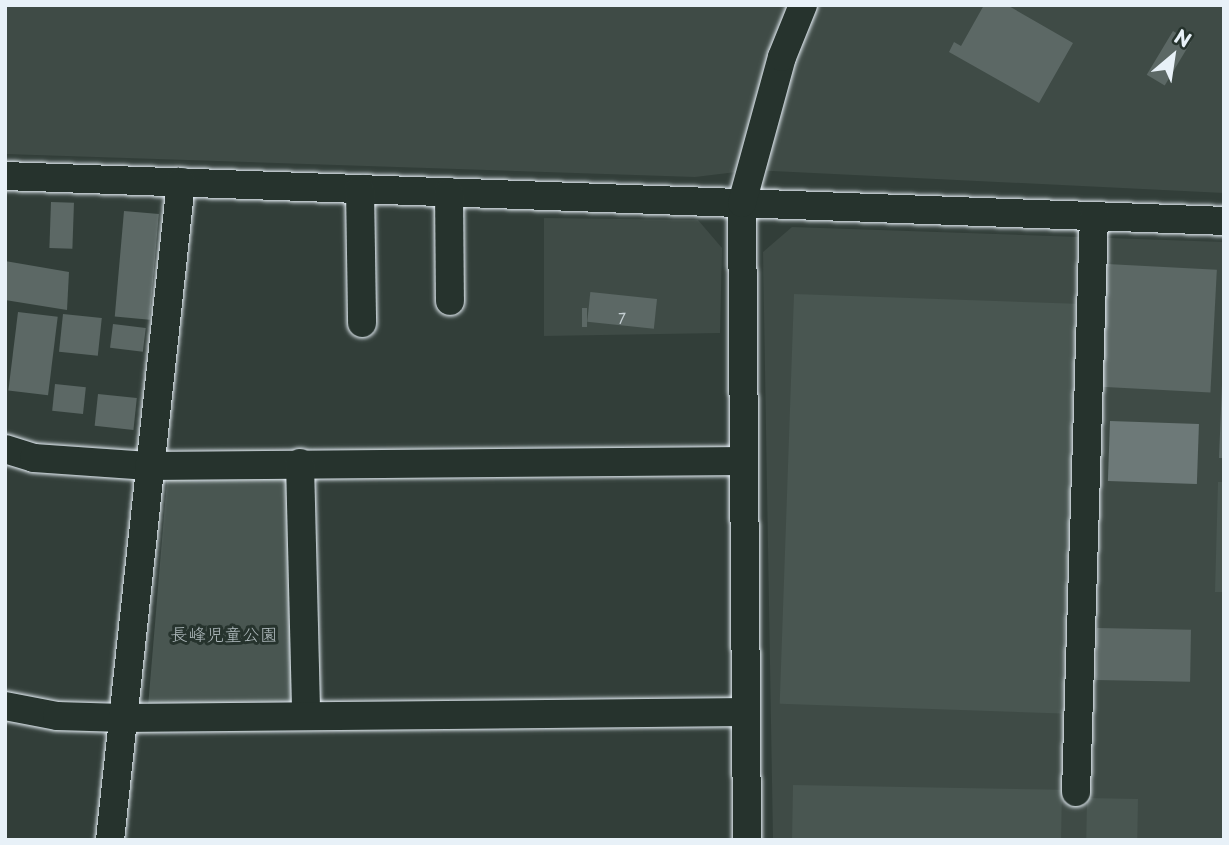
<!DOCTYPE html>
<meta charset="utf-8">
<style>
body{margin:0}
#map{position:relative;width:1229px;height:845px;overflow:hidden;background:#323e39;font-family:"Playpen Sans","Klee One",sans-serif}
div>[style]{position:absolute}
.built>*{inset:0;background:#3f4b46}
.green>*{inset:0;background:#495651;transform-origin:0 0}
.water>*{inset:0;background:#6d7978;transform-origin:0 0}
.building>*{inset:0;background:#5c6865;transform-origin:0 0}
.roads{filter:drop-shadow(0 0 2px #e8f1f8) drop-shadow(0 0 2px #e8f1f8)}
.minor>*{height:28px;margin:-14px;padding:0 14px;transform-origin:14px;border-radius:14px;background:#26332d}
span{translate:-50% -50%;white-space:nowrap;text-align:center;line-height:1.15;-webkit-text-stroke:6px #26332d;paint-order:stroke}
.number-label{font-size:14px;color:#c5cfd3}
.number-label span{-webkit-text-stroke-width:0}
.park-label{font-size:18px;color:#b0bbbe}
.frame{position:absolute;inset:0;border:7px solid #e8f1f8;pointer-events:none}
.north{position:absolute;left:1138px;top:21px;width:70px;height:70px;-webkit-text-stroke:5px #26332d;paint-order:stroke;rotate:29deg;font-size:19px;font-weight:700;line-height:28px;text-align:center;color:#e8f1f8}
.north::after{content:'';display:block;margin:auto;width:24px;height:32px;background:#e8f1f8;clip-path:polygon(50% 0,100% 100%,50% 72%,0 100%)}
</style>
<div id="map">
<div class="built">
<div style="clip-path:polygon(5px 5px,1224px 5px,1224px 193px,753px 170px,695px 177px,5px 154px)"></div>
<div style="clip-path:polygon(544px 218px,698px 220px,722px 248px,720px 333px,544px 336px)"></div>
<div style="clip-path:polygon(792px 227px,1224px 242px,1224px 840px,773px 840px,763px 252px)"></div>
</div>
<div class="green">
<div style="left:794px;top:294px;width:282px;height:410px;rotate:2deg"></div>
<div style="clip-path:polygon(291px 478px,295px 702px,148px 707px,167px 480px)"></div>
<div style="clip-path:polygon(1218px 482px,1224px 482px,1224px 592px,1215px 592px)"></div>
<div style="left:793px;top:785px;width:269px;height:55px;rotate:1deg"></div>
<div style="left:1087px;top:798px;width:51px;height:42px;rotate:1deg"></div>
</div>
<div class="water">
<div style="left:1110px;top:421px;width:89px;height:60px;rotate:2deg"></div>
</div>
<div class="building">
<div style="clip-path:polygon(984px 5px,1007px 5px,1073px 43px,1039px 103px,949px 52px,954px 42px,961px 46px)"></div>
<div style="left:1173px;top:31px;width:21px;height:51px;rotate:31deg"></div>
<div style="left:51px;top:202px;width:23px;height:46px;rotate:2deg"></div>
<div style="left:124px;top:211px;width:35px;height:106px;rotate:5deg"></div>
<div style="clip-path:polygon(5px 261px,69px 272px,67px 310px,5px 300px)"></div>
<div style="left:1107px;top:264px;width:110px;height:123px;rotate:3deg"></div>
<div style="left:657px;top:299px;width:30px;height:67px;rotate:96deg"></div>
<div style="left:582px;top:308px;width:5px;height:19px"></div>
<div style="left:18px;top:312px;width:40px;height:79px;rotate:7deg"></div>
<div style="left:63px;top:314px;width:39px;height:38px;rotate:6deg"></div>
<div style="left:113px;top:324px;width:33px;height:24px;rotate:7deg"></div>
<div style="left:55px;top:384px;width:31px;height:27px;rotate:6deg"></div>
<div style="clip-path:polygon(1222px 384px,1224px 384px,1224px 458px,1219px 458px)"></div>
<div style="left:98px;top:394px;width:39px;height:32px;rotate:6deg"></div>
<div style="left:1097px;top:628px;width:94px;height:52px;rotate:1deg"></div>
</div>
<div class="roads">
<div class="minor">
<div style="left:5px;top:176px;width:1220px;rotate:2.11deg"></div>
<div style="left:360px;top:189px;width:134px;rotate:89.1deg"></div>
<div style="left:449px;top:192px;width:109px;rotate:89.5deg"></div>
<div style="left:5px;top:449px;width:30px;rotate:17deg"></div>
<div style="left:34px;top:458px;width:115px;rotate:4deg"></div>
<div style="left:149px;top:466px;width:595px;rotate:-0.48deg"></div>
<div style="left:300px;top:463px;width:253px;rotate:88.6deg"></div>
<div style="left:5px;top:706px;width:53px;rotate:10.9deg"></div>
<div style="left:57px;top:716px;width:66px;rotate:1.7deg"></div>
<div style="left:123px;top:718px;width:623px;rotate:-0.55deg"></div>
<div style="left:1076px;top:792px;width:575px;rotate:-88.21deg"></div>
<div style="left:110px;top:840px;width:662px;rotate:-83.84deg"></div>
<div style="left:747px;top:840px;width:637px;rotate:-90.45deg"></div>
<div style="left:742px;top:203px;width:151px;rotate:-74.7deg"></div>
<div style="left:782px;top:57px;width:56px;rotate:-68deg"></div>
</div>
</div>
<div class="number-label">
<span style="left:622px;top:319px">7</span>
</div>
<div class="park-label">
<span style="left:224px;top:634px">長峰児童公園</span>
</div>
<div class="frame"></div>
<div class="north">N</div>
</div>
